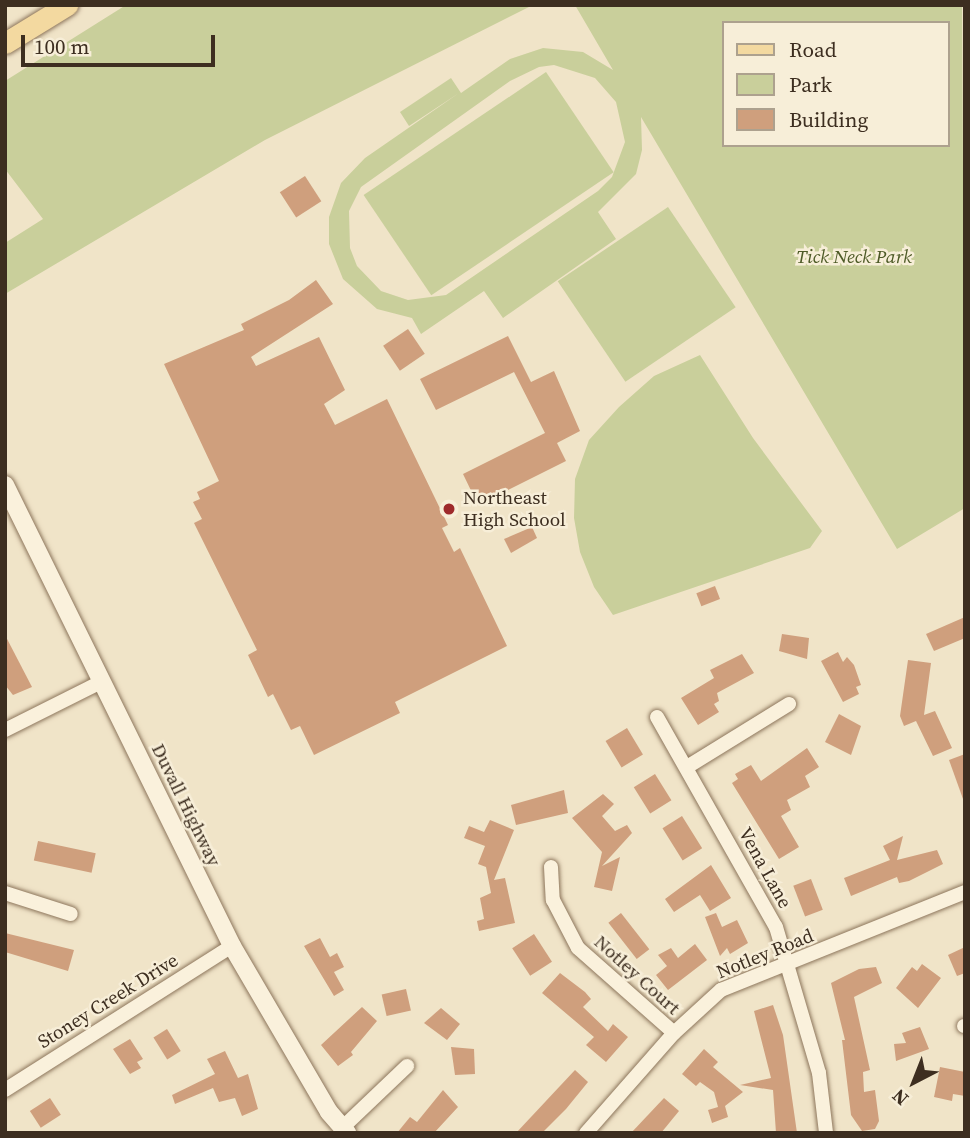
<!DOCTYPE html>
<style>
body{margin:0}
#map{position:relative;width:970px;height:1138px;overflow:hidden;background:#f0e4c8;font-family:"Source Serif 4",serif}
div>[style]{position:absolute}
.green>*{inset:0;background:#c9cf9b;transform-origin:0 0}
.building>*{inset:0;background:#cf9f7d;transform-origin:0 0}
.roads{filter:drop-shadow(0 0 2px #8d765c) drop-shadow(0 0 2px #8d765c)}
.minor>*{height:14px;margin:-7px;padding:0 7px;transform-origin:7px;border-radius:7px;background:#faf1dc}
.tertiary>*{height:18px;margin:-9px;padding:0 9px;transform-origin:9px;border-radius:9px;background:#faf1dc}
.primary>*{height:21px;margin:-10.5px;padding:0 10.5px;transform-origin:10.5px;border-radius:10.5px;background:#f3d9a0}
.dots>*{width:19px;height:19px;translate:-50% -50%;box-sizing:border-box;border:4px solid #f7eed8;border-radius:50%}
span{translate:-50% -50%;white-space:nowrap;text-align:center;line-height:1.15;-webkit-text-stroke:5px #f7eed8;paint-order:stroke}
.park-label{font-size:19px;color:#4d5a26;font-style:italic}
.poi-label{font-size:19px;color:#3d2e20}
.left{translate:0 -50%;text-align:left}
.street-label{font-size:19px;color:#3d2e20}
.frame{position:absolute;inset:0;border:7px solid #3d2e20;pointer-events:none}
.legend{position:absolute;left:722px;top:21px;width:228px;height:126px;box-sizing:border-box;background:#f7eed8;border:2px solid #ada18e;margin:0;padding:9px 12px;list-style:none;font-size:21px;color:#3d2e20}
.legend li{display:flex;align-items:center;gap:14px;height:35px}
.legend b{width:35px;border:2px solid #ada18e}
.north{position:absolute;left:879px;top:1047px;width:70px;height:70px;-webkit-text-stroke:5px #f7eed8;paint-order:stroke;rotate:222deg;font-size:19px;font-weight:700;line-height:28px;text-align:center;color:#3d2e20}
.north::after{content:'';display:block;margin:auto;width:24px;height:32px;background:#3d2e20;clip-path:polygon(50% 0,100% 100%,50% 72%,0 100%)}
.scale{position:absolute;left:21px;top:35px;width:194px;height:32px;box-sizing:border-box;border:4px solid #3d2e20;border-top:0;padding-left:9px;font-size:21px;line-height:24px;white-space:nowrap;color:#3d2e20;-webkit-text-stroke:5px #f7eed8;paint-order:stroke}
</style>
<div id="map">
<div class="green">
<div style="clip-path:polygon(126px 5px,533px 5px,265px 140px,5px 294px,5px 243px,43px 219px,5px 169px,5px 81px)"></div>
<div style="clip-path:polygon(evenodd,575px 5px,962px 5px,965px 508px,897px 549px,641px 117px,642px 150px,636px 174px,598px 212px,616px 239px,503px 318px,484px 291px,421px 334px,412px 318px,377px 309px,343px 279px,329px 244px,329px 217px,341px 183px,365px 158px,459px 93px,409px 126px,400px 112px,451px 78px,461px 93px,510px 59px,543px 48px,583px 52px,613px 70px,575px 5px,723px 23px,947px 23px,947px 145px,723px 145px,723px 23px,575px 5px,554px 65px,595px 78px,616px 102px,625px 142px,612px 177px,598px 191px,446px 295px,408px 300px,381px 291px,357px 266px,350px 248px,349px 211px,361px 187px,510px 81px,539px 67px,554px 65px)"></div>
<div style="left:546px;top:72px;width:121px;height:220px;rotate:56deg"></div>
<div style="left:668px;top:207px;width:121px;height:133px;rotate:56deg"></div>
<div style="clip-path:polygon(700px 355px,753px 438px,822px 531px,810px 548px,613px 615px,594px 587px,580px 552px,574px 518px,575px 479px,589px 440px,619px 407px,654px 376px)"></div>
</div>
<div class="building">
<div style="left:305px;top:176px;width:30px;height:30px;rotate:57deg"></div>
<div style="clip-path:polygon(316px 280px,333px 304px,251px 357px,256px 366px,319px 337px,345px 390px,324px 404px,335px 425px,387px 399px,448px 525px,442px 528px,454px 552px,460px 548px,507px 646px,395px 702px,400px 713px,314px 755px,300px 726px,291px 730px,273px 694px,268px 697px,248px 655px,257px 650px,194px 523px,202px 519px,193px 502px,200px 499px,197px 492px,219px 481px,164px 364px,244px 330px,241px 324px,289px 300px)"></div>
<div style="left:408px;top:329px;width:30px;height:30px;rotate:56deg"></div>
<div style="clip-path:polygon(508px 336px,531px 382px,554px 371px,580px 431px,557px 443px,566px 461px,478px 505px,463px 474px,545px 433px,514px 372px,436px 410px,420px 379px)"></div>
<div style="clip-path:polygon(532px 527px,537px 538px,511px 553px,504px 539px)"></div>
<div style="left:715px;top:586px;width:14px;height:20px;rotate:69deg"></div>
<div style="clip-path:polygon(965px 617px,965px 638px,934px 651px,926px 634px)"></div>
<div style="clip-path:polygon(782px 634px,809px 638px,807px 659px,779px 651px)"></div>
<div style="clip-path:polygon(5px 635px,32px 687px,13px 695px,5px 685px)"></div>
<div style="clip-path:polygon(838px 652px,843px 662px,847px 657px,854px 665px,861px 685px,856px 687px,859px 694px,843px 702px,821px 661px)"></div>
<div style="clip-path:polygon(742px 654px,754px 673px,717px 693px,719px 701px,714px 704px,719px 712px,698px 725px,681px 698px,714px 678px,710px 670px)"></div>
<div style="clip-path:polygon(908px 660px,931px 663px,924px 715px,935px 711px,952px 748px,933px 756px,916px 721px,904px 726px,900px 716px)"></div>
<div style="clip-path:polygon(839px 714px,861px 726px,851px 755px,825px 742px)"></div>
<div style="left:627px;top:728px;width:31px;height:25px;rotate:59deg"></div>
<div style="clip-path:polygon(807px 748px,819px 767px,805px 776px,810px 787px,787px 800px,791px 810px,781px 816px,799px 847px,779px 859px,732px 783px,738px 779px,735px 774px,751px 765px,761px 781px)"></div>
<div style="clip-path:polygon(965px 754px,965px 798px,963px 799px,949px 760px)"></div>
<div style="left:655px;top:774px;width:31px;height:25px;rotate:58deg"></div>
<div style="clip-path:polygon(564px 790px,568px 813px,516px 825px,511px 805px)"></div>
<div style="clip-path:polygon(603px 794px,614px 804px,602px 816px,615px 831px,627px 825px,632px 833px,602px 866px,620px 857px,612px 891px,594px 887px,602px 852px,572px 818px)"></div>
<div style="left:682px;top:816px;width:38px;height:23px;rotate:58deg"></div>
<div style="clip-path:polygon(490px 820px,514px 830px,494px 880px,505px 878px,515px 923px,479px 931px,477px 921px,484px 919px,480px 898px,491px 893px,486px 867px,478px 864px,485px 846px,464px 838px,469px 826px,484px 832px)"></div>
<div style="clip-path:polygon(903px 836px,897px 860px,937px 850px,943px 864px,909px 881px,899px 883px,897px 877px,851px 896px,844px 878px,890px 860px,883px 846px)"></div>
<div style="left:38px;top:841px;width:59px;height:20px;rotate:12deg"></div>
<div style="clip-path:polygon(711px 865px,731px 898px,710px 911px,700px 895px,674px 912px,665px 899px)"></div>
<div style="left:811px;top:879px;width:33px;height:19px;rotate:69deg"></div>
<div style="left:621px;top:913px;width:46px;height:16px;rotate:52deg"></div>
<div style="clip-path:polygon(716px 913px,722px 927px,737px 920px,748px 943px,730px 954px,727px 948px,720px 956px,705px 917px)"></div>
<div style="clip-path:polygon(5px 933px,74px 950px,68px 971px,5px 952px)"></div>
<div style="left:534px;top:934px;width:33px;height:26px;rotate:57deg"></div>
<div style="clip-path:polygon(320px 938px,330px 957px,337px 953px,344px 967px,334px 972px,344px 990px,334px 996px,304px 946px)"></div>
<div style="clip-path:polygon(695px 944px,707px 960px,668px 990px,656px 975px,667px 966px,658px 955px,671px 948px,678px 958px)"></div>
<div style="clip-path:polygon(965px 947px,965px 973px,957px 976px,948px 955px)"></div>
<div style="clip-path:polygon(922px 964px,941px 978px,918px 1008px,896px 988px,912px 967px,917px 971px)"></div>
<div style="clip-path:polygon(876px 967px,882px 983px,854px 997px,870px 1070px,863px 1072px,864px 1092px,875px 1090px,879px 1121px,875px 1129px,862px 1131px,851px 1115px,842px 1040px,845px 1040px,831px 983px,859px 969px)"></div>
<div style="clip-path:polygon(560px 973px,585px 992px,591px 999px,583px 1007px,608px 1031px,613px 1024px,628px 1037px,606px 1062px,586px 1045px,594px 1037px,542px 993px)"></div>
<div style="left:406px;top:989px;width:22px;height:25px;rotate:77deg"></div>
<div style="clip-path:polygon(773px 1005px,783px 1035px,797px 1133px,776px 1133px,773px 1090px,740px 1085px,771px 1078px,754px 1011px)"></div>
<div style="clip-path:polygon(362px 1007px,377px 1021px,351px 1052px,353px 1055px,338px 1066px,321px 1045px)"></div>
<div style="clip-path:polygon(441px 1008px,460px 1024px,447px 1040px,424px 1023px)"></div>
<div style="clip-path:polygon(920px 1027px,929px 1049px,896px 1061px,894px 1044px,906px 1043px,902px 1033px)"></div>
<div style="left:167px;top:1029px;width:26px;height:16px;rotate:58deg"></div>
<div style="clip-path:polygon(130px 1039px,143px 1059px,137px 1062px,141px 1068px,130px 1074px,113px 1049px)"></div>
<div style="clip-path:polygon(451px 1047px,474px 1049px,475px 1074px,455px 1075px)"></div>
<div style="clip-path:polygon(704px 1049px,718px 1062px,713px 1067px,743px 1092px,725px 1106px,728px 1117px,712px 1123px,708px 1110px,718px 1107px,714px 1092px,700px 1082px,696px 1086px,682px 1074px)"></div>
<div style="clip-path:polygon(225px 1051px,238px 1078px,248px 1074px,258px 1109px,242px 1116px,235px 1098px,219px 1102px,213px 1088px,175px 1104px,172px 1095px,215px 1074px,207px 1059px)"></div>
<div style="clip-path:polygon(940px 1067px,965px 1072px,965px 1096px,953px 1094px,952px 1101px,934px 1097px)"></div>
<div style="clip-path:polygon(575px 1070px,588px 1082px,566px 1109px,542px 1133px,516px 1133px)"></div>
<div style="clip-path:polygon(443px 1090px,458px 1107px,434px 1133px,397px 1133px,410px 1117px,417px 1122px)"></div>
<div style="left:50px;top:1098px;width:20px;height:24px;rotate:57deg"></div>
<div style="clip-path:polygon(664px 1098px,679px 1111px,661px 1133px,631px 1133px)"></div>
</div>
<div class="roads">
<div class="minor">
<div style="left:657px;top:717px;width:241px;rotate:60.5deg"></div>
<div style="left:776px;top:927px;width:152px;rotate:73.6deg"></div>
<div style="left:819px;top:1073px;width:60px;rotate:83.3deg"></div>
<div style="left:5px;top:730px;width:107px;rotate:-26.6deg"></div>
<div style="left:687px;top:767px;width:120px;rotate:-31.7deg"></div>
<div style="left:551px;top:867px;width:33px;rotate:87deg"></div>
<div style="left:553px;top:900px;width:54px;rotate:62.5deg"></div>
<div style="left:578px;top:948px;width:128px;rotate:41.5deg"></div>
<div style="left:5px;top:893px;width:69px;rotate:17.7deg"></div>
<div style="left:964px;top:1026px;width:1px"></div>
<div style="left:5px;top:1090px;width:269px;rotate:-32.4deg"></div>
<div style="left:342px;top:1128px;width:90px;rotate:-43.6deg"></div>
<div style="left:586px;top:1133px;width:133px;rotate:-48.7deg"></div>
<div style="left:674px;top:1033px;width:64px;rotate:-42.5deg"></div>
<div style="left:721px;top:990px;width:263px;rotate:-21.9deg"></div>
</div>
<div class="tertiary">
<div style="left:5px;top:485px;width:514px;rotate:63.78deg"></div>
<div style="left:232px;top:946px;width:192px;rotate:59.7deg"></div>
<div style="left:329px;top:1112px;width:28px;rotate:49deg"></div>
</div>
<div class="primary">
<div style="left:5px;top:43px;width:73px;rotate:-31.5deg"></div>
</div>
</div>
<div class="dots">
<div style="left:449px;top:509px;background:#9e2a2b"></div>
</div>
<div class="park-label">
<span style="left:854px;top:257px">Tick Neck Park</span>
</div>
<div class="poi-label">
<span class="left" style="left:463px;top:509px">Northeast<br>High School</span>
</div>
<div class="street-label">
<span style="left:186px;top:805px;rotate:64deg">Duvall Highway</span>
<span style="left:765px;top:868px;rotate:61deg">Vena Lane</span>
<span style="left:765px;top:954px;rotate:-22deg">Notley Road</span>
<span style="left:637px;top:975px;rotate:42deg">Notley Court</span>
<span style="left:108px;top:1001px;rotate:-32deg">Stoney Creek Drive</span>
</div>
<div class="frame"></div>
<ul class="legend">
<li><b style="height:9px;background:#f3d9a0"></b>Road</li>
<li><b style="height:19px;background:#c9cf9b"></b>Park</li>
<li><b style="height:19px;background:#cf9f7d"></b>Building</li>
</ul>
<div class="north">N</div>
<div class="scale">100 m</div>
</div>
